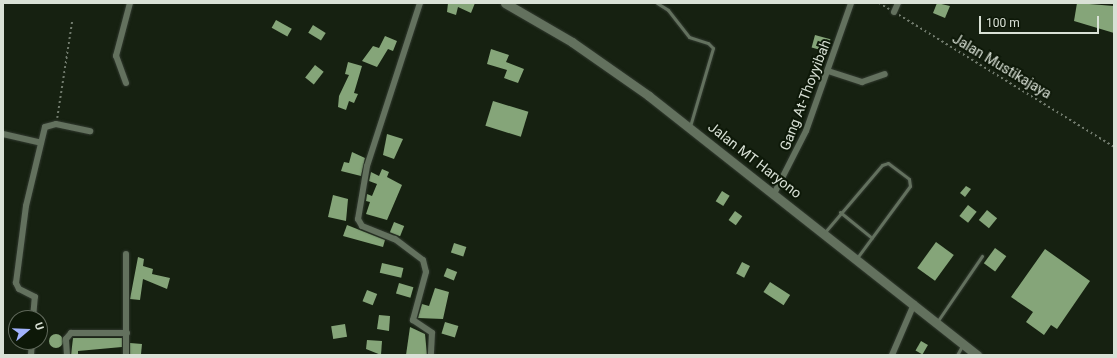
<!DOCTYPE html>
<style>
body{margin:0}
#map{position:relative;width:1117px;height:358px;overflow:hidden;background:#162111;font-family:Roboto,sans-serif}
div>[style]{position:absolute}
.building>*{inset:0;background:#85a579;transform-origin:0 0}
.round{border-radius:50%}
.path>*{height:1.5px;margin-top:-0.75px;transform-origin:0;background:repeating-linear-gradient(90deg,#707a6c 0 2px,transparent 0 5px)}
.roads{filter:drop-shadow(0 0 1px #323a30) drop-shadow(0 0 1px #323a30)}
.service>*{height:3px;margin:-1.5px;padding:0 1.5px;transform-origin:1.5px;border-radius:1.5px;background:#63715e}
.minor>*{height:6px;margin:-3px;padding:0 3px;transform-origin:3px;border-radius:3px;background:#63715e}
.secondary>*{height:9px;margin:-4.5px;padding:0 4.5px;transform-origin:4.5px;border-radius:4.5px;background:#63715e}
span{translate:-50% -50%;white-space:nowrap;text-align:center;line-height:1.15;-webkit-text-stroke:4px #0d1808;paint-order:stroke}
.street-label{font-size:14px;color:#d9e1d6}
.frame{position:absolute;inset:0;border:4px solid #d9e1d6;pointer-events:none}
.north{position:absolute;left:8px;top:310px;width:40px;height:40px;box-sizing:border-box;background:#0d1808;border:1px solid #5f685a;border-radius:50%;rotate:71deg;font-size:11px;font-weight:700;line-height:16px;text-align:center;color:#d9e1d6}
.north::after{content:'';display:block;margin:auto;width:14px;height:18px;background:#a1b3fd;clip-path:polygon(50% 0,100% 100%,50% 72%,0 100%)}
.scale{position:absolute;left:979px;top:16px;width:120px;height:18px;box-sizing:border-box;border:2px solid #d9e1d6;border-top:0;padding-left:5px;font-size:12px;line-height:14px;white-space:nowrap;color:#d9e1d6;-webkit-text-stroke:3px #0d1808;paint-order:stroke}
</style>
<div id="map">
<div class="building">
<div style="clip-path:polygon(448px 3px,475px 3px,471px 13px,458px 7px,456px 15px,447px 12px)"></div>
<div style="clip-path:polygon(937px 3px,950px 6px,945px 18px,933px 13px)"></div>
<div style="clip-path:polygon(1077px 3px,1114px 6px,1114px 33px,1074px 21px)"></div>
<div style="left:276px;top:20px;width:18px;height:9px;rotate:29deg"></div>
<div style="left:313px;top:25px;width:15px;height:9px;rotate:32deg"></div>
<div style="left:815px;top:35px;width:16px;height:13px;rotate:15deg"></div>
<div style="clip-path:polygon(385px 36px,397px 41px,393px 51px,388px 49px,377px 67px,362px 61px,373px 46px,379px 48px)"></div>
<div style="clip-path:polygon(491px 49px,509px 55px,506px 62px,524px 69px,518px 83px,504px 78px,507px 70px,487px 64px)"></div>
<div style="clip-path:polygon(348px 62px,362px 66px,354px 93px,358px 94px,354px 103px,349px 101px,346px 110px,338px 107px,339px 96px,349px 75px,345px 74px)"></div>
<div style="left:315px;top:65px;width:11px;height:16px;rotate:38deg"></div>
<div style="left:493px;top:101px;width:37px;height:26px;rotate:17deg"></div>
<div style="clip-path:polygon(387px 134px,403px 139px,394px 159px,383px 155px)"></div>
<div style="clip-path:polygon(352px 152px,365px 158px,361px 176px,341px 171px,344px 162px,349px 163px)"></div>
<div style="clip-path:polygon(382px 169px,389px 172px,387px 177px,402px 185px,387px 220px,366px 214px,370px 202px,366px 201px,367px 194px,372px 196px,377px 184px,369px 181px,371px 172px,379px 176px)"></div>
<div style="clip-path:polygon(966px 186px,971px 189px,965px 197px,960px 193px)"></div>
<div style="left:722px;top:191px;width:9px;height:12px;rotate:32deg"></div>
<div style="clip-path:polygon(333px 195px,348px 199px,346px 221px,328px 217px)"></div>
<div style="left:968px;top:205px;width:11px;height:14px;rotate:38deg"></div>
<div style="left:987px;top:210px;width:13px;height:13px;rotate:39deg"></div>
<div style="left:735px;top:211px;width:9px;height:11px;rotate:36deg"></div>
<div style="left:394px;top:222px;width:11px;height:11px;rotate:22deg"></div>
<div style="clip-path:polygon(347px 225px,385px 240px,383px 247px,343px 236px)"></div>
<div style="left:936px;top:242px;width:22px;height:32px;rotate:36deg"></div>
<div style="left:454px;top:243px;width:13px;height:10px;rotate:18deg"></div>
<div style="left:995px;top:248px;width:14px;height:19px;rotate:36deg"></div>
<div style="clip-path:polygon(1045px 249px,1090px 281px,1057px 329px,1051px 325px,1044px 335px,1026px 322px,1033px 312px,1011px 297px)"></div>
<div style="clip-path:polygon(138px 257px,144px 259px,143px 266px,153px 269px,152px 274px,170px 278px,167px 289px,143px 279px,140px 300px,130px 299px)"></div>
<div style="left:742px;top:262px;width:9px;height:13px;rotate:27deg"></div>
<div style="left:382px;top:263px;width:22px;height:10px;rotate:13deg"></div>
<div style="left:447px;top:268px;width:11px;height:9px;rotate:22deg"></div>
<div style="left:770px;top:282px;width:24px;height:12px;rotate:33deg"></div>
<div style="left:399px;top:283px;width:15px;height:11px;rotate:16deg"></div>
<div style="clip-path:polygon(435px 288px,449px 292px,443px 319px,418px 318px,422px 304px,429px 306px)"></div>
<div style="left:367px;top:290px;width:11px;height:12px;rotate:22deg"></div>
<div style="clip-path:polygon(379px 315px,390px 316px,389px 331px,377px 329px)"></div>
<div style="left:445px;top:322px;width:14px;height:12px;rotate:17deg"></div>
<div style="left:345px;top:324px;width:13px;height:14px;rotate:81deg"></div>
<div style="clip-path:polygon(410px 327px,425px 334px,427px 355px,406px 355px)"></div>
<div class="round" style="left:49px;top:334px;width:14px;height:14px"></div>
<div style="clip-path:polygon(73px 338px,122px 338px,122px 347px,78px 351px,78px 355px,71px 355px)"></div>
<div style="clip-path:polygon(367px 340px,382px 341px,381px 355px,366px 349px)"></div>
<div style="left:921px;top:341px;width:8px;height:11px;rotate:30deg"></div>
<div style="clip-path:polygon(130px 343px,142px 344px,141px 354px,130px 354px)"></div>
</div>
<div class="path">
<div style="left:879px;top:3px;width:12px;rotate:31deg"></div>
<div style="left:899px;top:15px;width:252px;rotate:31.5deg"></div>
<div style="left:57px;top:118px;width:98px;rotate:-81.2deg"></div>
</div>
<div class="roads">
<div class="service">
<div style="left:657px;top:3px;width:13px;rotate:32deg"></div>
<div style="left:668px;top:10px;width:34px;rotate:52deg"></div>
<div style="left:689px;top:37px;width:20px;rotate:18deg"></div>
<div style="left:708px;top:43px;width:7px;rotate:45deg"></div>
<div style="left:713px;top:48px;width:81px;rotate:106.4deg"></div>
<div style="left:840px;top:212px;width:41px;rotate:39.1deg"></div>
<div style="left:825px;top:232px;width:88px;rotate:-49.6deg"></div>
<div style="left:882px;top:165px;width:6px;rotate:-18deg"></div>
<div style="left:888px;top:163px;width:26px;rotate:37deg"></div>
<div style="left:909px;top:179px;width:7px;rotate:82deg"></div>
<div style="left:910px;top:186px;width:89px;rotate:126.4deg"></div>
<div style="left:937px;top:322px;width:80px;rotate:-55.7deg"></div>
<div style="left:957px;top:355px;width:10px;rotate:-61deg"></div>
</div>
<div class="minor">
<div style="left:420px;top:3px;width:171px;rotate:108deg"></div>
<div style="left:367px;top:166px;width:54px;rotate:99.6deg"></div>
<div style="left:358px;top:219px;width:8px;rotate:60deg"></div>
<div style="left:362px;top:226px;width:35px;rotate:22deg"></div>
<div style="left:395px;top:239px;width:35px;rotate:37deg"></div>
<div style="left:423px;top:260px;width:12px;rotate:76deg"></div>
<div style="left:426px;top:272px;width:50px;rotate:105.2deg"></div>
<div style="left:413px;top:320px;width:23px;rotate:34deg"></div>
<div style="left:432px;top:333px;width:22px;rotate:93deg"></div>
<div style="left:894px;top:12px;width:10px;rotate:-66deg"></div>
<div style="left:828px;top:71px;width:36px;rotate:18deg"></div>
<div style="left:862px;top:82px;width:24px;rotate:-19deg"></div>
<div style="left:126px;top:83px;width:29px;rotate:-110deg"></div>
<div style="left:116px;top:56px;width:55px;rotate:-75.2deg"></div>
<div style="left:3px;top:134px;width:39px;rotate:13deg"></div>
<div style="left:775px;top:192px;width:68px;rotate:-63.1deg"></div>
<div style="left:806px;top:131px;width:136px;rotate:-70.6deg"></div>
<div style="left:126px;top:254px;width:101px;rotate:90deg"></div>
<div style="left:33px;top:318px;width:21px;rotate:-85deg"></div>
<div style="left:35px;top:297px;width:18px;rotate:-153deg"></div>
<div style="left:19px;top:289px;width:7px;rotate:-117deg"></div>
<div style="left:16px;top:283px;width:78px;rotate:-82.6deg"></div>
<div style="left:26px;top:206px;width:81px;rotate:-76.5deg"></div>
<div style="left:45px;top:127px;width:11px;rotate:-15deg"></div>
<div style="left:56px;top:124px;width:35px;rotate:12deg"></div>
<div style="left:31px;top:355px;width:13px;rotate:-86deg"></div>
<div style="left:67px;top:355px;width:16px;rotate:-94deg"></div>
<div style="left:66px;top:339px;width:8px;rotate:-50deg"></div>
<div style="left:71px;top:333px;width:56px"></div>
<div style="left:892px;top:355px;width:56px;rotate:-66.7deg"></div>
</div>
<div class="secondary">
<div style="left:505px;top:3px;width:78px;rotate:30.2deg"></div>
<div style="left:572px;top:42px;width:94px;rotate:35deg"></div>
<div style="left:649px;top:96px;width:418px;rotate:38.3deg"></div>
</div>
</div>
<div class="street-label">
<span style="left:1002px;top:66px;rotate:31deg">Jalan Mustikajaya</span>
<span style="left:805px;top:95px;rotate:-69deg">Gang At-Thoyyibah</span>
<span style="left:755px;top:160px;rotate:38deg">Jalan MT Haryono</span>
</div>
<div class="frame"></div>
<div class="north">U</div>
<div class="scale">100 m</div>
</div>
